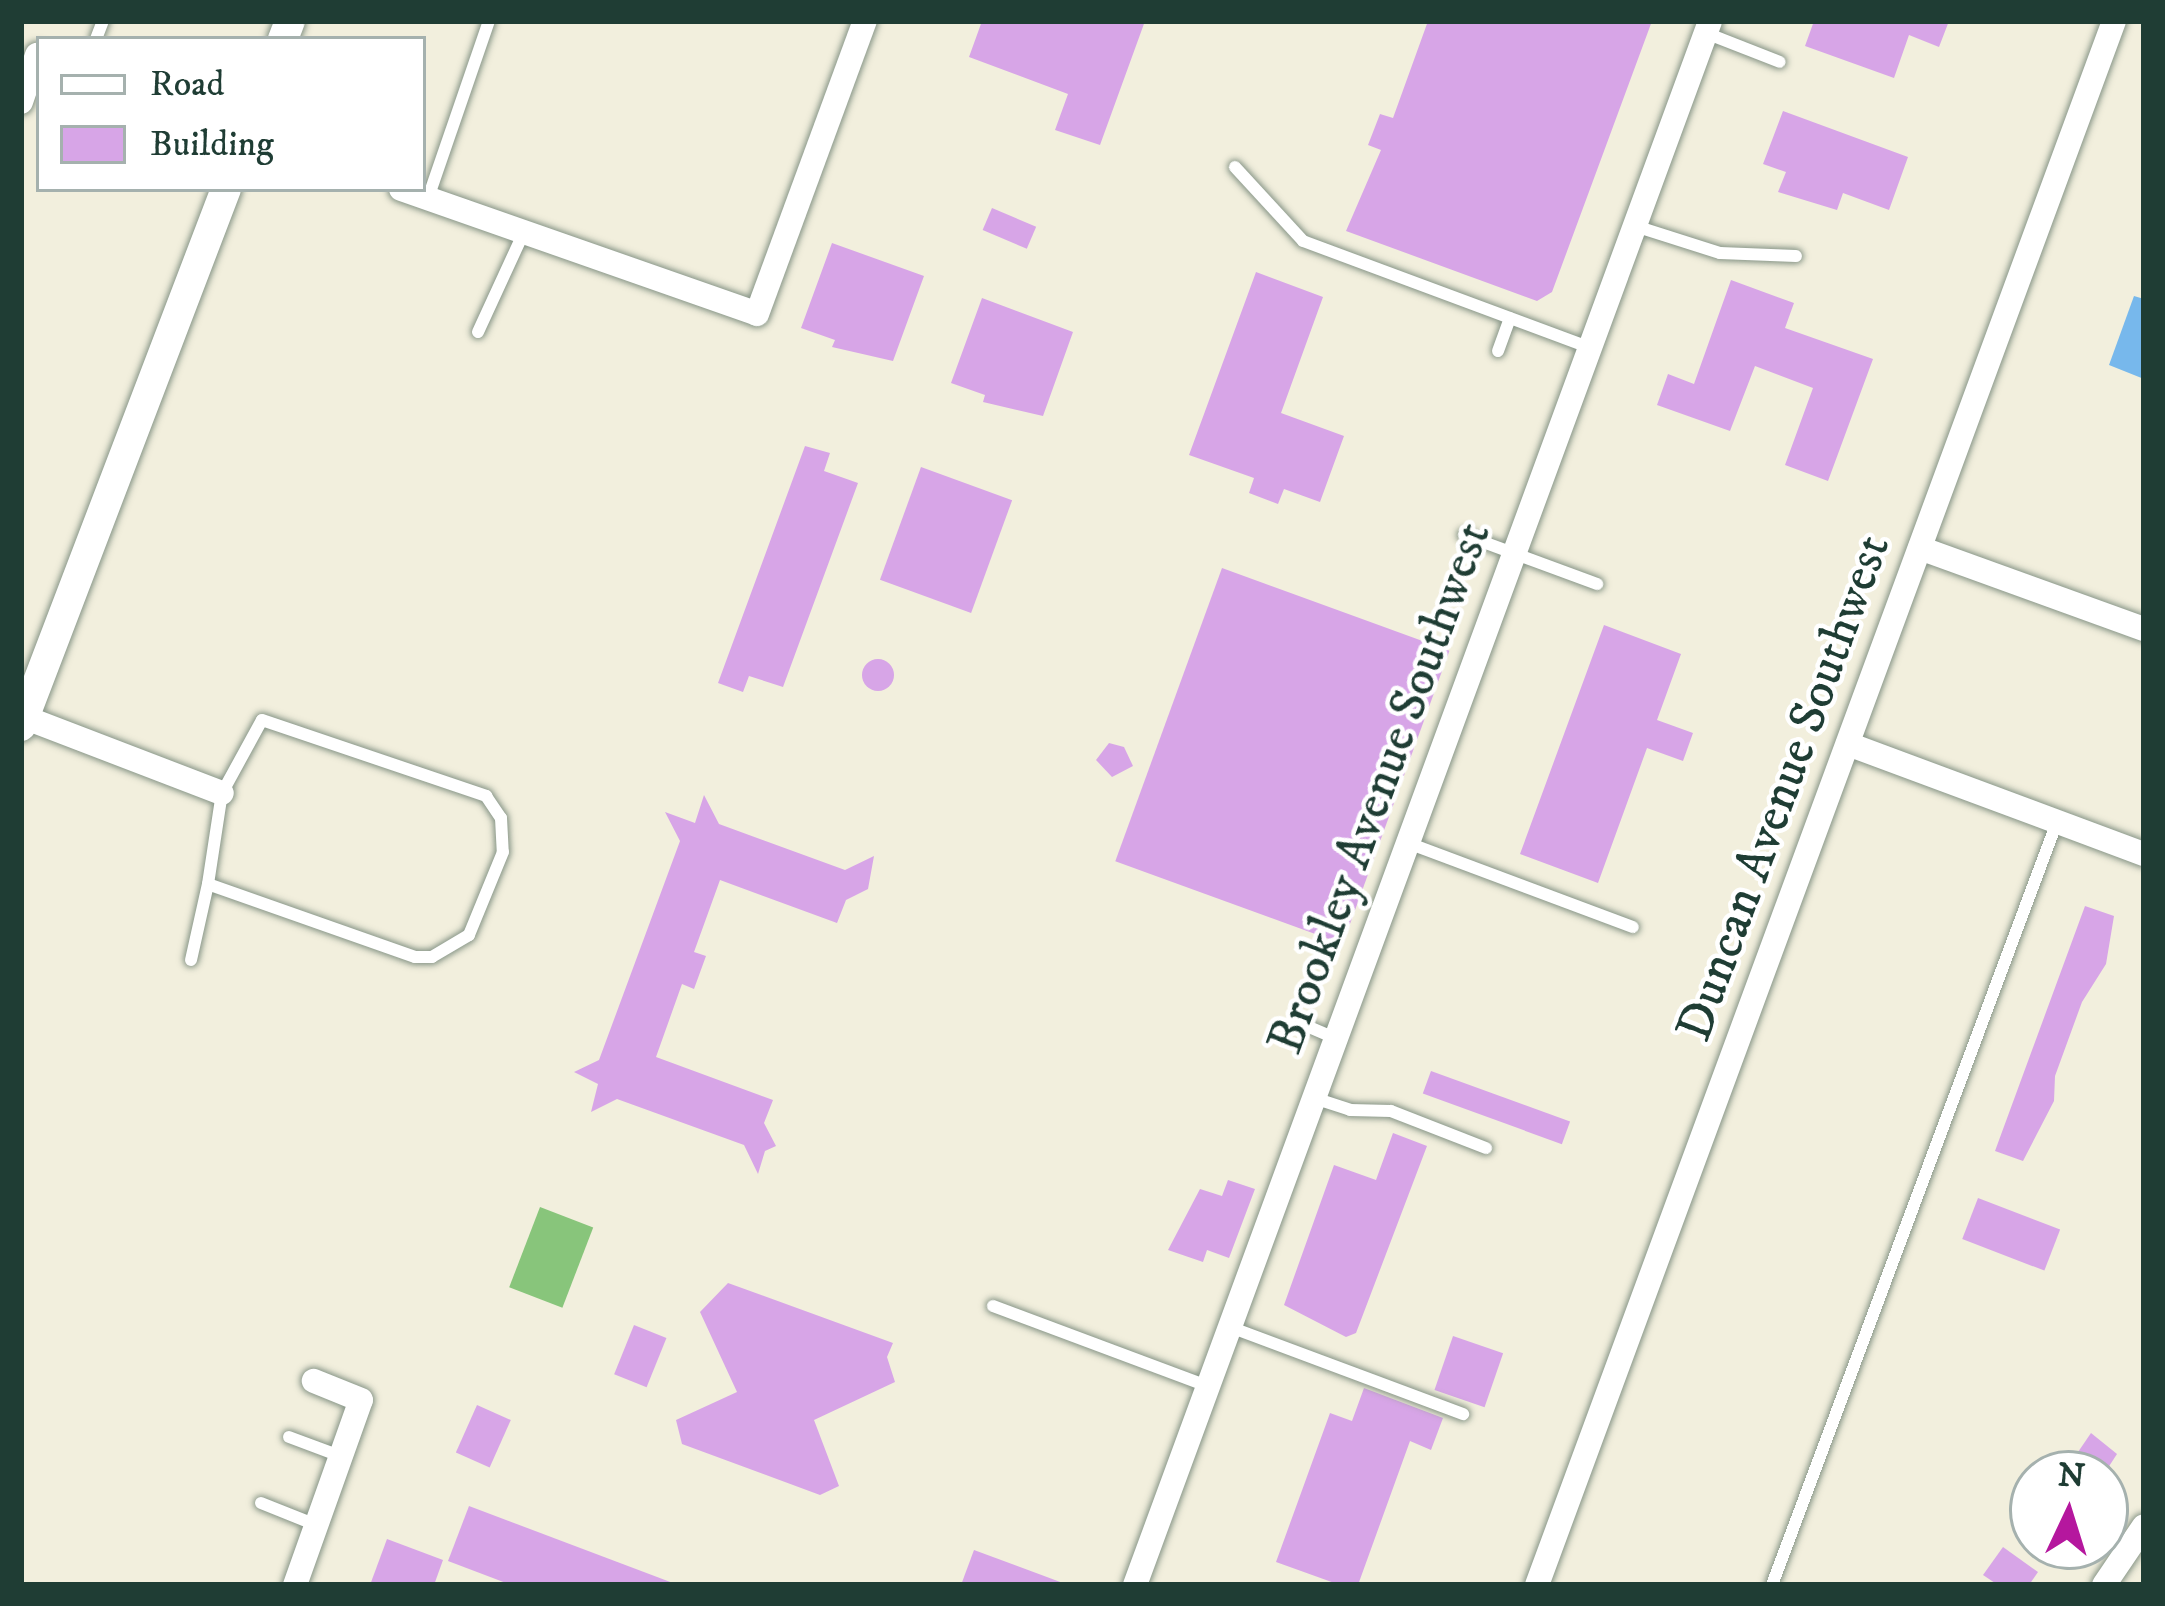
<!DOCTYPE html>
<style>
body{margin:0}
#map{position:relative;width:2165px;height:1606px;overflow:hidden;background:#f2efdd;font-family:"IM FELL DW Pica",serif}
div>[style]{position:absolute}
.green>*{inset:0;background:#88c57b;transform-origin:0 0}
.water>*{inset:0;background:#77b8ec}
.building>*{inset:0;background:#d7a5e7;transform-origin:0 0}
.round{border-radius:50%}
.roads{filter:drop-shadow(0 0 3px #889688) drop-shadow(0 0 3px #889688)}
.service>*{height:12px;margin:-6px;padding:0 6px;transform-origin:6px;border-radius:6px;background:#fff}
.minor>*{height:24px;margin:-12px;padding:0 12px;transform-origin:12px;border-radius:12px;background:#fff}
.tertiary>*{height:30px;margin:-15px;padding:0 15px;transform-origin:15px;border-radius:15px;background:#fff}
span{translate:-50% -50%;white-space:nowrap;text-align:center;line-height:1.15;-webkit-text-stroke:9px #fff;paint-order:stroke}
.street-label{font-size:51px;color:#1f3d34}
.frame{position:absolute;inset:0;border:24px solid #1f3d34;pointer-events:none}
.legend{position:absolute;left:36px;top:36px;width:390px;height:156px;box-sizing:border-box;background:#fff;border:3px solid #a5b1ae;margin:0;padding:15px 21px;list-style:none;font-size:36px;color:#1f3d34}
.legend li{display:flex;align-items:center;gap:24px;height:60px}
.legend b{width:60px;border:3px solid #a5b1ae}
.north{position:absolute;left:2009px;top:1450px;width:120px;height:120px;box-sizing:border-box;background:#fff;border:3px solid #a5b1ae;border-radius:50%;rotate:4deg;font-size:33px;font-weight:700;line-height:48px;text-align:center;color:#1f3d34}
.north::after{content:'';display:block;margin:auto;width:42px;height:54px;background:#b5179e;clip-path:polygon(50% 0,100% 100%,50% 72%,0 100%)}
</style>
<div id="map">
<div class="green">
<div style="left:540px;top:1207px;width:57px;height:86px;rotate:21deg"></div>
</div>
<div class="water">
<div style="clip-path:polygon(2134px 296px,2144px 299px,2144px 379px,2109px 365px)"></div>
</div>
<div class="building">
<div style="clip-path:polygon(982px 21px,1145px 21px,1100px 145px,1055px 130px,1068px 94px,969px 57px)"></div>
<div style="clip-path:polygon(1428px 21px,1652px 21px,1552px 292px,1537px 301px,1346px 231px,1381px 150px,1368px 145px,1380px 114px,1393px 118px)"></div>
<div style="clip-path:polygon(1814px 21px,1949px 21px,1939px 47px,1909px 35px,1894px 78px,1805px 46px)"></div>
<div style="clip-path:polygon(1783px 111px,1908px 157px,1889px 210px,1843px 193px,1837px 210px,1778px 192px,1786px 172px,1763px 164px)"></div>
<div style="left:992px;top:208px;width:48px;height:24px;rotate:23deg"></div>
<div style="clip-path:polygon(832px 243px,924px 276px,893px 361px,832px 347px,835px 340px,801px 328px)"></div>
<div style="clip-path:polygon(1256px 272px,1323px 297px,1281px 413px,1344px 436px,1320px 502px,1284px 489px,1278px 504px,1249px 493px,1254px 478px,1189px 455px)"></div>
<div style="clip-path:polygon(1731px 280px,1794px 303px,1785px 328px,1873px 359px,1828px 481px,1785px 465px,1813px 388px,1755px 366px,1730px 431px,1657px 405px,1668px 374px,1694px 384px)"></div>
<div style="clip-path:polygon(982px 298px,1073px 332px,1043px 416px,983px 402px,985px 395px,951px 383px)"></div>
<div style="clip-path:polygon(805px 446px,830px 453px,824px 471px,858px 483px,783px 687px,749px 676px,743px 692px,718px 683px)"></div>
<div style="left:921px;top:467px;width:97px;height:120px;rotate:20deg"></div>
<div style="left:1222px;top:568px;width:242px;height:312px;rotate:20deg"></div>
<div style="clip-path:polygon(1604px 625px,1681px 654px,1657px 720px,1693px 733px,1683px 761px,1647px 748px,1598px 883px,1520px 854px)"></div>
<div class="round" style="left:862px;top:659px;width:32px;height:32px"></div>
<div style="clip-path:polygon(1109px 743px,1124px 747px,1133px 766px,1112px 777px,1096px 760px)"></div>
<div style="clip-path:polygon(704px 795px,719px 824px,845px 870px,874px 856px,868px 889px,846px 900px,837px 923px,720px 880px,694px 952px,706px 956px,694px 989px,682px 984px,656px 1057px,773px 1100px,764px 1123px,776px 1146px,765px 1151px,758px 1174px,744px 1145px,617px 1099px,591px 1112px,598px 1084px,574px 1072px,599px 1060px,680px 841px,665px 812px,695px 823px)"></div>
<div style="clip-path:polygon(2085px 906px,2114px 916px,2106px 964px,2082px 1002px,2055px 1076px,2054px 1101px,2023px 1161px,1995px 1151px)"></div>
<div style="left:1431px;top:1071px;width:148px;height:24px;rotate:20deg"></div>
<div style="clip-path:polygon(1393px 1133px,1427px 1146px,1356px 1333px,1346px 1337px,1284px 1305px,1334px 1165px,1376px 1180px)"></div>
<div style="clip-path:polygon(1228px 1180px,1255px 1189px,1229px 1258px,1207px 1250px,1203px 1262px,1168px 1250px,1200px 1189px,1222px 1196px)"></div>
<div style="left:1978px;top:1198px;width:88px;height:44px;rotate:21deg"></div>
<div style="clip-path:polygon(728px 1283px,893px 1343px,887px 1357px,895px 1382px,814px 1420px,839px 1486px,820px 1495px,682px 1444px,676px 1420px,737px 1392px,700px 1312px)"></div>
<div style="left:634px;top:1325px;width:35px;height:53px;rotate:22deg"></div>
<div style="left:1453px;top:1336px;width:53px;height:57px;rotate:19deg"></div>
<div style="clip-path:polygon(1364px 1388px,1443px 1418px,1431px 1450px,1410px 1441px,1358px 1585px,1340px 1585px,1276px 1562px,1330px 1413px,1352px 1421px)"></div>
<div style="left:477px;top:1405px;width:37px;height:52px;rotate:24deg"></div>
<div style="clip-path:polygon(2091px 1433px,2117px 1454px,2104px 1474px,2063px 1474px)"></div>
<div style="clip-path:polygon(469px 1506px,673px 1583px,672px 1585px,511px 1585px,448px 1561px)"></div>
<div style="clip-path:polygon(387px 1539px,443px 1560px,434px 1585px,370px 1585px)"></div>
<div style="clip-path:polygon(2003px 1547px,2038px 1572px,2029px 1585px,1998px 1585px,1983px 1575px)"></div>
<div style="clip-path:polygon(974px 1550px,1063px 1583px,1062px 1585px,961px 1585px)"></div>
</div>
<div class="roads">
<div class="service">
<div style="left:1706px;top:33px;width:79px;rotate:21.4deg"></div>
<div style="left:96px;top:39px;width:19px;rotate:-69deg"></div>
<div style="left:1235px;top:167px;width:100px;rotate:47.4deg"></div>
<div style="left:1303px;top:241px;width:306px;rotate:20.4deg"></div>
<div style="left:428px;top:198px;width:187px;rotate:-71deg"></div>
<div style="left:1635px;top:226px;width:89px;rotate:17.6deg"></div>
<div style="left:1720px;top:253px;width:76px;rotate:2.3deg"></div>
<div style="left:478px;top:332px;width:110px;rotate:-65.3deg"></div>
<div style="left:1498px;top:351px;width:35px;rotate:-70deg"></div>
<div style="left:1464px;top:535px;width:142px;rotate:20.2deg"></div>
<div style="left:262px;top:720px;width:237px;rotate:18.7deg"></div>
<div style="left:486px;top:796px;width:27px;rotate:56deg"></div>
<div style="left:501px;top:818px;width:34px;rotate:87deg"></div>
<div style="left:503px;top:852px;width:90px;rotate:112.3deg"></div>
<div style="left:469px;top:935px;width:43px;rotate:149.3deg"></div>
<div style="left:432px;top:957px;width:17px;rotate:180deg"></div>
<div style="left:415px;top:957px;width:219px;rotate:-160.6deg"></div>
<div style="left:208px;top:884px;width:92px;rotate:-81.3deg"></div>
<div style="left:222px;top:793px;width:83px;rotate:-61.3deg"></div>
<div style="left:1408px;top:843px;width:240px;rotate:20.5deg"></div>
<div style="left:191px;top:960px;width:78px;rotate:-77.4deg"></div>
<div style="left:1309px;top:1027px;width:28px;rotate:23deg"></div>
<div style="left:1314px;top:1098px;width:38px;rotate:18deg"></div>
<div style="left:1350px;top:1110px;width:41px;rotate:1.4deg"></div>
<div style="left:1391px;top:1111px;width:102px;rotate:21.3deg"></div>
<div style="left:993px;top:1306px;width:228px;rotate:20.5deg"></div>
<div style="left:1230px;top:1327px;width:249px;rotate:20.5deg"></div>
<div style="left:289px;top:1437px;width:54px;rotate:20.4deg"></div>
<div style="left:261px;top:1503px;width:59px;rotate:21.8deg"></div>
<div style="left:1772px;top:1585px;width:814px;rotate:-69.52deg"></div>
</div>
<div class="minor">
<div style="left:21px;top:102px;width:50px;rotate:-71.2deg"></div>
<div style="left:401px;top:189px;width:377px;rotate:19.3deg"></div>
<div style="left:757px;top:314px;width:312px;rotate:-69.8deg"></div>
<div style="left:1920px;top:548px;width:238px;rotate:19.9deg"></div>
<div style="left:21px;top:716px;width:215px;rotate:21deg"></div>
<div style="left:1848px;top:744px;width:316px;rotate:20.4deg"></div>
<div style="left:295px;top:1585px;width:196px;rotate:-70.4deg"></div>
<div style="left:361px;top:1400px;width:51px;rotate:-158deg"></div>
<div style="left:1135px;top:1585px;width:1666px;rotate:-69.81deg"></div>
<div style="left:1537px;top:1585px;width:1667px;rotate:-69.75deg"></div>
<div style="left:2104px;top:1585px;width:71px;rotate:-55.9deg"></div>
</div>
<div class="tertiary">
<div style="left:283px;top:39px;width:19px;rotate:-69deg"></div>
<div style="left:21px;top:726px;width:575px;rotate:-69.11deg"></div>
</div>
</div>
<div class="street-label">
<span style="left:1380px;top:788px;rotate:-70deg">Brookley Avenue Southwest</span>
<span style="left:1784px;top:788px;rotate:-70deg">Duncan Avenue Southwest</span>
</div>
<div class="frame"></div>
<ul class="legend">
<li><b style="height:15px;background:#fff"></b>Road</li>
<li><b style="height:33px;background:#d7a5e7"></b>Building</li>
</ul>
<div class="north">N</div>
</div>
